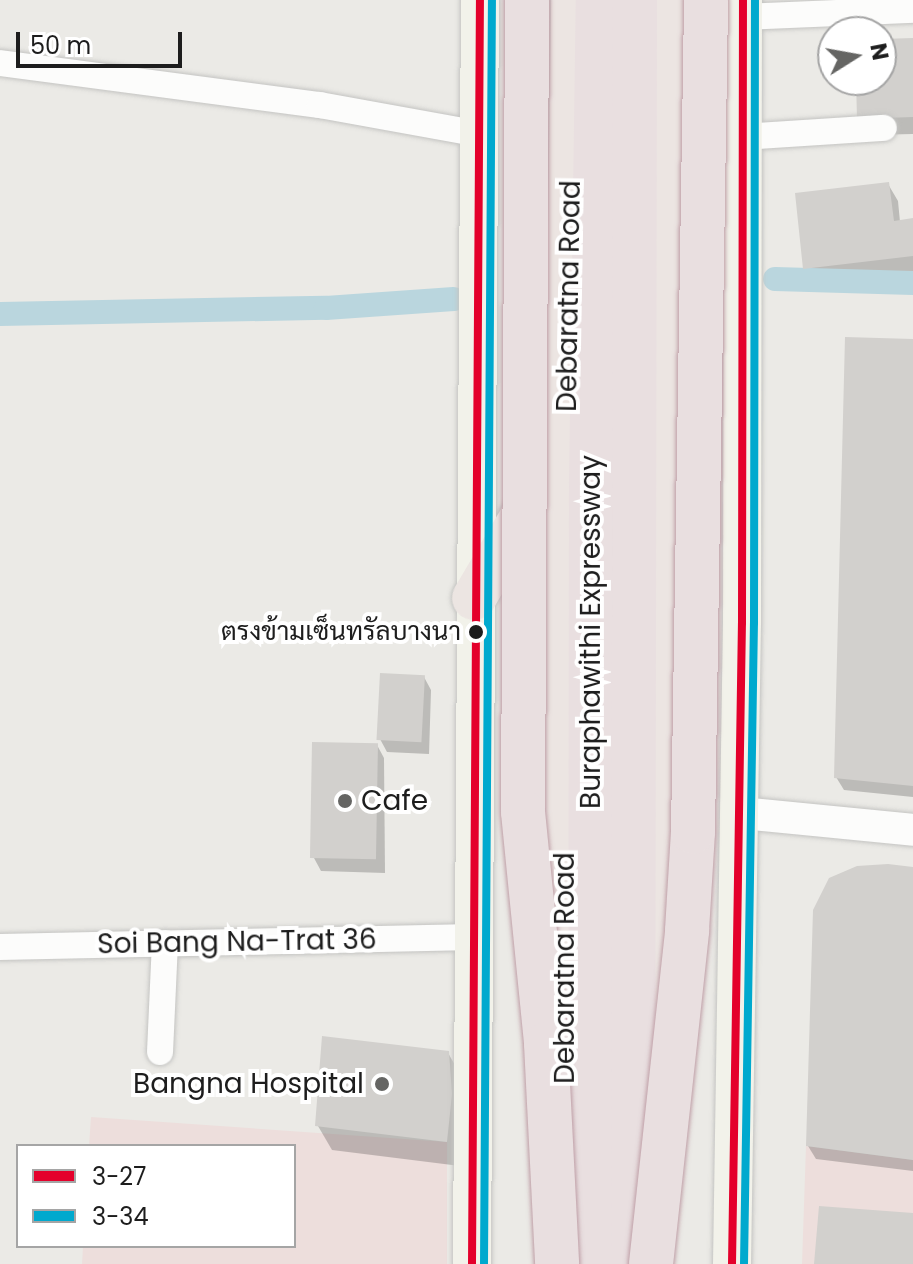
<!DOCTYPE html>
<meta charset="utf-8">
<style>
body{margin:0}
#map{position:relative;width:913px;height:1264px;overflow:hidden;background:#ebeae6;font-family:Poppins,Sarabun,sans-serif}
div>[style]{position:absolute}
.commercial>*{inset:0;background:#eddedc}
.shadow>*{inset:0;background:#0003}
.canal>*{height:24px;margin:-12px;padding:0 12px;transform-origin:12px;border-radius:12px;background:#bad6de}
.building>*{inset:0;background:#d2d0cd;transform-origin:0 0}
.roads{filter:drop-shadow(0 0 2px #c4c4c2) drop-shadow(0 0 2px #c4c4c2)}
.minor>*{height:26px;margin:-13px;padding:0 13px;transform-origin:13px;border-radius:13px;background:#fcfcfb}
.tertiary>*{height:32px;margin:-16px;padding:0 16px;transform-origin:16px;border-radius:16px;background:#fcfcfb}
.secondary>*{height:38px;margin:-19px;padding:0 19px;transform-origin:19px;border-radius:19px;background:#f2f2ea}
.trunk>*{height:44px;margin:-22px;padding:0 22px;transform-origin:22px;border-radius:22px;background:#ece5e2}
.motorway>*{height:44px;margin:-22px;padding:0 22px;transform-origin:22px;border-radius:22px;background:#e9dfe0}
.bridges{filter:drop-shadow(0 0 2px #bf9fa7) drop-shadow(0 0 2px #bf9fa7)}
.motorway-bridge>*{height:44px;margin:-22px;padding:0 22px;transform-origin:22px;border-radius:22px;background:#e9dfe0}
.bus-1>*{height:8px;margin:-4px;padding:0 4px;transform-origin:4px;border-radius:4px;background:#e4002b}
.bus-2>*{height:8px;margin:-4px;padding:0 4px;transform-origin:4px;border-radius:4px;background:#00a9ce}
.dots>*{width:22px;height:22px;translate:-50% -50%;box-sizing:border-box;border:4px solid #fff;border-radius:50%}
span{translate:-50% -50%;white-space:nowrap;text-align:center;line-height:1.15;-webkit-text-stroke:8px #fff;paint-order:stroke}
.bus-label{font-size:26px;color:#1d1d1d}
.right{translate:-100% -50%;text-align:right}
.street-label{font-size:28px;color:#1d1d1d}
.poi-label{font-size:28px;color:#1d1d1d}
.left{translate:0 -50%;text-align:left}
.legend{position:absolute;left:16px;top:1144px;width:280px;height:104px;box-sizing:border-box;background:#fff;border:2px solid #a5a5a5;margin:0;padding:10px 14px;list-style:none;font-size:24px;color:#1d1d1d}
.legend li{display:flex;align-items:center;gap:16px;height:40px}
.legend b{width:40px;border:2px solid #a5a5a5}
.north{position:absolute;left:817px;top:16px;width:80px;height:80px;box-sizing:border-box;background:#fff;border:2px solid #a5a5a5;border-radius:50%;rotate:79deg;font-size:22px;font-weight:700;line-height:32px;text-align:center;color:#1d1d1d}
.north::after{content:'';display:block;margin:auto;width:28px;height:36px;background:#656563;clip-path:polygon(50% 0,100% 100%,50% 72%,0 100%)}
.scale{position:absolute;left:16px;top:32px;width:166px;height:36px;box-sizing:border-box;border:4px solid #1d1d1d;border-top:0;padding-left:10px;font-size:24px;line-height:28px;white-space:nowrap;color:#1d1d1d;-webkit-text-stroke:6px #fff;paint-order:stroke}
</style>
<div id="map">
<div class="commercial">
<div style="clip-path:polygon(91px 1117px,447px 1142px,447px 1264px,82px 1264px,83px 1246px,294px 1246px,294px 1146px,89px 1146px)"></div>
<div style="clip-path:polygon(806px 1146px,913px 1160px,913px 1264px,802px 1264px)"></div>
</div>
<div class="shadow">
<div style="clip-path:polygon(913px 40px,913px 134px,869px 135px,858px 80px,881px 80px,881px 41px)"></div>
<div style="clip-path:polygon(888px 184px,898px 201px,900px 222px,913px 220px,913px 274px,815px 285px,805px 268px)"></div>
<div style="clip-path:polygon(913px 341px,913px 797px,844px 790px,836px 777px)"></div>
<div style="clip-path:polygon(424px 677px,431px 690px,429px 754px,387px 752px,380px 739px)"></div>
<div style="clip-path:polygon(377px 745px,384px 758px,385px 873px,321px 871px,314px 858px)"></div>
<div style="clip-path:polygon(913px 869px,913px 1171px,816px 1159px,808px 1146px)"></div>
<div style="clip-path:polygon(448px 1053px,462px 1077px,460px 1166px,332px 1150px,318px 1126px)"></div>
</div>
<div class="canal">
<div style="left:775px;top:279px;width:138px;rotate:1.7deg"></div>
<div style="left:0;top:314px;width:326px;rotate:-1.1deg"></div>
<div style="left:326px;top:308px;width:128px;rotate:-4deg"></div>
</div>
<div class="building">
<div style="clip-path:polygon(913px 38px,913px 117px,857px 119px,856px 80px,881px 80px,881px 39px)"></div>
<div style="clip-path:polygon(889px 182px,894px 221px,913px 218px,913px 256px,803px 269px,795px 193px)"></div>
<div style="clip-path:polygon(845px 337px,913px 339px,913px 786px,834px 778px)"></div>
<div style="left:380px;top:673px;width:45px;height:67px;rotate:3deg"></div>
<div style="left:312px;top:742px;width:66px;height:116px;rotate:1deg"></div>
<div style="clip-path:polygon(888px 864px,913px 867px,913px 1160px,806px 1146px,813px 910px,829px 878px,857px 866px)"></div>
<div style="clip-path:polygon(322px 1036px,449px 1051px,452px 1094px,447px 1142px,315px 1126px)"></div>
<div style="clip-path:polygon(819px 1206px,913px 1213px,913px 1264px,814px 1264px)"></div>
</div>
<div class="roads">
<div class="minor">
<div style="left:743px;top:17px;width:170px;rotate:-2.4deg"></div>
<div style="left:0;top:63px;width:323px;rotate:7.5deg"></div>
<div style="left:320px;top:105px;width:162px;rotate:10.3deg"></div>
<div style="left:743px;top:137px;width:141px;rotate:-3.7deg"></div>
<div style="left:0;top:947px;width:473px;rotate:-1.2deg"></div>
<div style="left:160px;top:1052px;width:109px;rotate:-87.4deg"></div>
</div>
<div class="tertiary">
<div style="left:741px;top:813px;width:173px;rotate:5.6deg"></div>
</div>
<div class="secondary">
<div style="left:472px;top:1264px;width:1264px;rotate:-89.64deg"></div>
<div style="left:732px;top:1264px;width:641px;rotate:-89.11deg"></div>
<div style="left:742px;top:623px;width:623px;rotate:-89.91deg"></div>
</div>
<div class="trunk">
<div style="left:474px;top:598px;width:114px;rotate:-59.4deg"></div>
<div style="left:659px;top:1042px;width:1042px;rotate:-89.67deg"></div>
<div style="left:565px;top:1074px;width:633px;rotate:-89.82deg"></div>
<div style="left:567px;top:441px;width:441px;rotate:-89.2deg"></div>
</div>
<div class="motorway">
<div style="left:590px;top:1264px;width:781px;rotate:-89.93deg"></div>
<div style="left:591px;top:483px;width:483px;rotate:-89.2deg"></div>
<div style="left:633px;top:1264px;width:1264px;rotate:-89.91deg"></div>
</div>
</div>
<div class="bridges">
<div class="motorway-bridge">
<div style="left:527px;top:0;width:812px;rotate:90.28deg"></div>
<div style="left:523px;top:812px;width:233px;rotate:84.3deg"></div>
<div style="left:546px;top:1044px;width:220px;rotate:87.1deg"></div>
<div style="left:651px;top:1264px;width:336px;rotate:-83.8deg"></div>
<div style="left:687px;top:930px;width:98px;rotate:-86.5deg"></div>
<div style="left:693px;top:832px;width:832px;rotate:-89.1deg"></div>
</div>
</div>
<div class="bus-1">
<div style="left:472px;top:1264px;width:1264px;rotate:-89.64deg"></div>
<div style="left:732px;top:1264px;width:641px;rotate:-89.11deg"></div>
<div style="left:742px;top:623px;width:623px;rotate:-89.91deg"></div>
</div>
<div class="bus-2">
<div style="left:484px;top:1264px;width:1264px;rotate:-89.64deg"></div>
<div style="left:744px;top:1264px;width:641px;rotate:-89.11deg"></div>
<div style="left:754px;top:623px;width:623px;rotate:-89.91deg"></div>
</div>
<div class="dots">
<div style="left:476px;top:632px;background:#1d1d1d"></div>
<div style="left:345px;top:801px;background:#656563"></div>
<div style="left:382px;top:1084px;background:#656563"></div>
</div>
<div class="bus-label">
<span class="right" style="left:461px;top:632px">ตรงข้ามเซ็นทรัลบางนา</span>
</div>
<div class="street-label">
<span style="left:569px;top:296px;rotate:-89deg">Debaratna Road</span>
<span style="left:591px;top:632px;rotate:-90deg">Buraphawithi Expressway</span>
<span style="left:237px;top:942px;rotate:-1deg">Soi Bang Na-Trat 36</span>
<span style="left:565px;top:968px;rotate:-90deg">Debaratna Road</span>
</div>
<div class="poi-label">
<span class="left" style="left:361px;top:801px">Cafe</span>
<span class="right" style="left:364px;top:1084px">Bangna Hospital</span>
</div>
<ul class="legend">
<li><b style="height:10px;background:#e4002b"></b>3-27</li>
<li><b style="height:10px;background:#00a9ce"></b>3-34</li>
</ul>
<div class="north">N</div>
<div class="scale">50 m</div>
</div>
